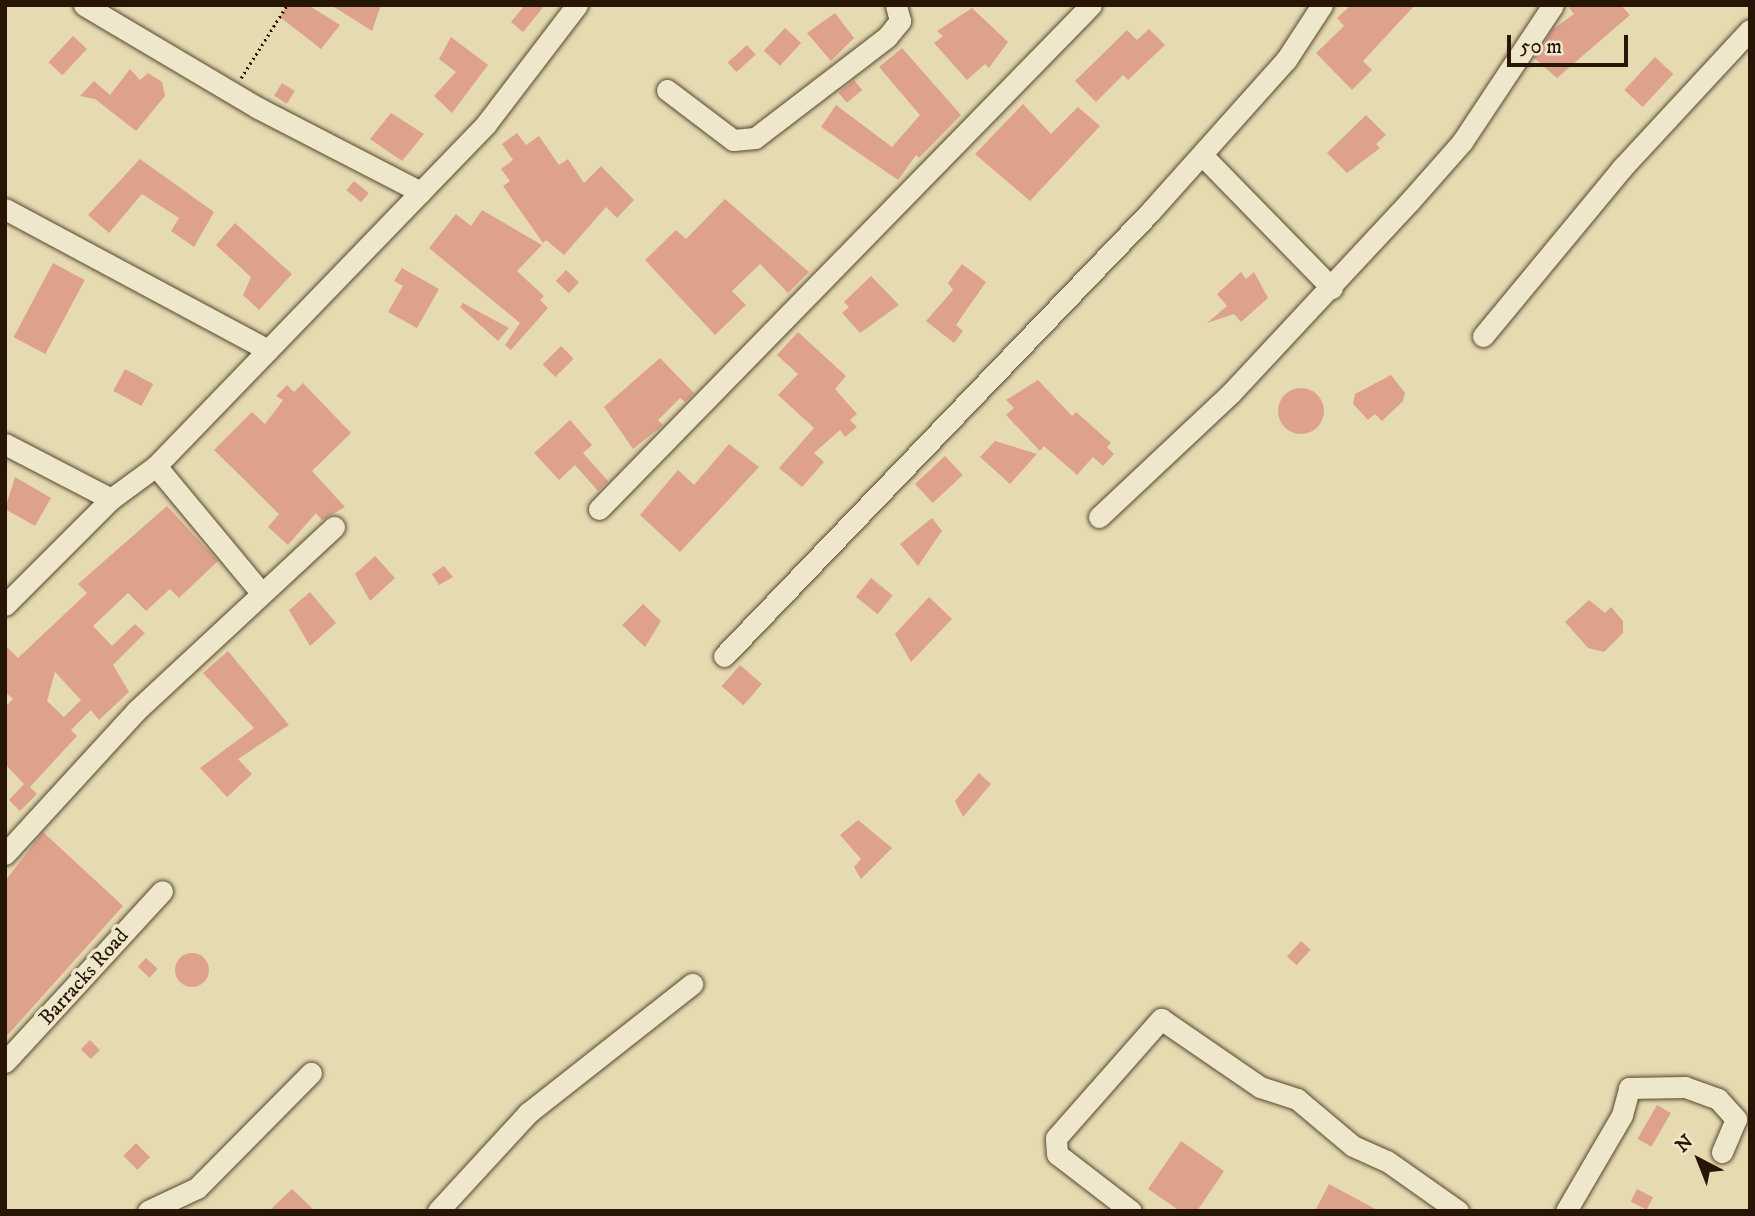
<!DOCTYPE html>
<style>
body{margin:0}
#map{position:relative;width:1755px;height:1216px;overflow:hidden;background:#e6dab1;font-family:"IM FELL DW Pica",serif}
div>[style]{position:absolute}
.building>*{inset:0;background:#dea28c;transform-origin:0 0}
.round{border-radius:50%}
.path>*{height:2.5px;margin-top:-1.25px;transform-origin:0;background:repeating-linear-gradient(90deg,#271606 0 2px,transparent 0 5.5px)}
.roads{filter:drop-shadow(0 0 2px #574731) drop-shadow(0 0 2px #574731)}
.minor>*{height:21px;margin:-10.5px;padding:0 10.5px;transform-origin:10.5px;border-radius:10.5px;background:#efe7cc}
span{translate:-50% -50%;white-space:nowrap;text-align:center;line-height:1.15;-webkit-text-stroke:7px #efe7cc;paint-order:stroke}
.street-label{font-size:21px;color:#271606}
.frame{position:absolute;inset:0;border:7px solid #271606;pointer-events:none}
.north{position:absolute;left:1664px;top:1125px;width:70px;height:70px;-webkit-text-stroke:5px #efe7cc;paint-order:stroke;rotate:318deg;font-size:19px;font-weight:700;line-height:28px;text-align:center;color:#271606}
.north::after{content:'';display:block;margin:auto;width:24px;height:32px;background:#271606;clip-path:polygon(50% 0,100% 100%,50% 72%,0 100%)}
.scale{position:absolute;left:1507px;top:35px;width:121px;height:32px;box-sizing:border-box;border:4px solid #271606;border-top:0;padding-left:9px;font-size:21px;line-height:24px;white-space:nowrap;color:#271606;-webkit-text-stroke:5px #efe7cc;paint-order:stroke}
</style>
<div id="map">
<div class="building">
<div style="clip-path:polygon(287px 5px,308px 5px,340px 25px,321px 49px,280px 17px)"></div>
<div style="clip-path:polygon(331px 5px,381px 5px,372px 31px)"></div>
<div style="clip-path:polygon(525px 5px,545px 5px,523px 32px,511px 22px)"></div>
<div style="clip-path:polygon(1351px 5px,1415px 5px,1363px 61px,1372px 70px,1352px 90px,1316px 53px,1344px 26px,1337px 18px)"></div>
<div style="clip-path:polygon(1567px 5px,1621px 5px,1630px 15px,1557px 78px,1534px 58px,1553px 29px,1574px 14px)"></div>
<div style="clip-path:polygon(972px 8px,1008px 42px,989px 68px,985px 64px,967px 80px,934px 43px,943px 36px,937px 31px)"></div>
<div style="clip-path:polygon(835px 13px,854px 38px,831px 61px,807px 33px)"></div>
<div style="left:785px;top:28px;width:22px;height:31px;rotate:43deg"></div>
<div style="clip-path:polygon(1149px 29px,1165px 45px,1128px 80px,1123px 75px,1096px 102px,1075px 81px,1127px 30px,1137px 40px)"></div>
<div style="left:73px;top:36px;width:19px;height:36px;rotate:43deg"></div>
<div style="clip-path:polygon(451px 37px,488px 65px,452px 113px,434px 96px,456px 72px,439px 59px)"></div>
<div style="left:747px;top:45px;width:13px;height:26px;rotate:48deg"></div>
<div style="clip-path:polygon(902px 48px,961px 115px,919px 158px,916px 155px,898px 180px,821px 127px,836px 105px,892px 147px,920px 115px,879px 67px)"></div>
<div style="left:1655px;top:57px;width:25px;height:45px;rotate:43deg"></div>
<div style="clip-path:polygon(130px 69px,140px 80px,148px 73px,162px 82px,165px 96px,136px 131px,95px 99px,80px 96px,94px 81px,110px 95px)"></div>
<div style="left:854px;top:80px;width:13px;height:20px;rotate:51deg"></div>
<div style="left:282px;top:83px;width:15px;height:15px;rotate:32deg"></div>
<div style="clip-path:polygon(1023px 104px,1051px 134px,1078px 107px,1100px 126px,1030px 201px,975px 154px)"></div>
<div style="clip-path:polygon(391px 113px,424px 134px,402px 161px,370px 139px)"></div>
<div style="clip-path:polygon(1366px 115px,1386px 135px,1376px 144px,1380px 148px,1347px 173px,1327px 153px)"></div>
<div style="clip-path:polygon(517px 133px,526px 145px,539px 136px,559px 165px,568px 159px,584px 183px,601px 166px,634px 200px,617px 218px,606px 207px,564px 255px,546px 240px,543px 243px,503px 186px,510px 181px,501px 169px,513px 160px,502px 144px)"></div>
<div style="clip-path:polygon(140px 159px,214px 212px,194px 247px,171px 231px,179px 218px,142px 194px,109px 233px,88px 215px)"></div>
<div style="left:354px;top:181px;width:19px;height:12px;rotate:39deg"></div>
<div style="clip-path:polygon(725px 199px,809px 272px,788px 293px,760px 264px,732px 291px,746px 305px,715px 335px,645px 260px,676px 230px,686px 239px)"></div>
<div style="clip-path:polygon(482px 210px,542px 245px,517px 271px,544px 296px,540px 300px,548px 308px,511px 350px,505px 345px,520px 323px,429px 248px,456px 214px,471px 226px)"></div>
<div style="clip-path:polygon(235px 223px,292px 274px,259px 310px,243px 295px,251px 277px,216px 245px)"></div>
<div style="left:53px;top:263px;width:36px;height:84px;rotate:28deg"></div>
<div style="clip-path:polygon(962px 264px,986px 282px,956px 325px,963px 331px,954px 343px,926px 321px,953px 290px,948px 283px)"></div>
<div style="clip-path:polygon(402px 268px,439px 289px,417px 328px,388px 312px,403px 286px,394px 281px)"></div>
<div style="left:566px;top:270px;width:18px;height:15px;rotate:43deg"></div>
<div style="clip-path:polygon(1241px 272px,1246px 279px,1254px 272px,1268px 298px,1241px 322px,1234px 314px,1207px 323px,1227px 306px,1217px 294px)"></div>
<div style="clip-path:polygon(871px 276px,899px 305px,860px 333px,842px 313px,849px 307px,844px 302px)"></div>
<div style="clip-path:polygon(463px 303px,509px 328px,498px 341px,460px 307px)"></div>
<div style="clip-path:polygon(798px 332px,846px 376px,835px 389px,857px 414px,850px 420px,857px 427px,845px 437px,840px 430px,814px 453px,824px 462px,802px 487px,779px 468px,814px 428px,778px 395px,798px 374px,777px 355px)"></div>
<div style="left:561px;top:346px;width:18px;height:26px;rotate:45deg"></div>
<div style="clip-path:polygon(660px 358px,694px 393px,685px 402px,680px 398px,658px 420px,663px 425px,633px 449px,604px 407px)"></div>
<div style="left:125px;top:369px;width:32px;height:25px;rotate:28deg"></div>
<div style="clip-path:polygon(1391px 375px,1405px 393px,1403px 401px,1382px 421px,1375px 414px,1368px 420px,1353px 404px,1355px 394px)"></div>
<div style="clip-path:polygon(1038px 380px,1072px 416px,1076px 412px,1111px 443px,1107px 447px,1114px 454px,1103px 466px,1093px 457px,1077px 475px,1044px 446px,1040px 451px,1006px 415px,1014px 408px,1006px 400px)"></div>
<div style="clip-path:polygon(303px 383px,351px 433px,312px 471px,345px 507px,322px 520px,316px 513px,288px 545px,268px 527px,279px 514px,214px 450px,252px 412px,265px 424px,283px 400px,276px 396px,287px 385px,294px 392px)"></div>
<div class="round" style="left:1278px;top:388px;width:46px;height:46px"></div>
<div style="clip-path:polygon(570px 420px,592px 445px,583px 453px,608px 481px,598px 491px,575px 465px,559px 480px,534px 453px)"></div>
<div style="clip-path:polygon(995px 441px,1037px 454px,1010px 484px,980px 457px)"></div>
<div style="clip-path:polygon(729px 444px,759px 467px,680px 552px,640px 515px,678px 470px,694px 485px)"></div>
<div style="left:945px;top:456px;width:26px;height:41px;rotate:47deg"></div>
<div style="clip-path:polygon(15px 477px,51px 498px,35px 526px,5px 509px)"></div>
<div style="clip-path:polygon(evenodd,167px 506px,218px 561px,179px 598px,170px 589px,146px 611px,128px 593px,93px 626px,112px 646px,135px 624px,145px 633px,113px 665px,129px 692px,99px 720px,91px 710px,71px 730px,77px 736px,30px 787px,37px 794px,20px 811px,9px 800px,24px 784px,5px 764px,5px 707px,13px 699px,5px 692px,5px 645px,18px 658px,87px 593px,78px 584px,167px 506px,55px 672px,81px 700px,64px 717px,47px 701px,55px 672px)"></div>
<div style="clip-path:polygon(932px 518px,942px 531px,918px 566px,900px 544px)"></div>
<div style="clip-path:polygon(375px 556px,395px 578px,370px 601px,355px 574px)"></div>
<div style="clip-path:polygon(444px 566px,453px 577px,439px 585px,432px 574px)"></div>
<div style="left:871px;top:578px;width:28px;height:24px;rotate:39deg"></div>
<div style="clip-path:polygon(310px 592px,336px 623px,310px 646px,289px 610px)"></div>
<div style="clip-path:polygon(929px 597px,952px 619px,911px 662px,895px 634px)"></div>
<div style="clip-path:polygon(1589px 600px,1605px 613px,1611px 607px,1623px 621px,1623px 633px,1604px 652px,1588px 648px,1565px 622px)"></div>
<div style="clip-path:polygon(643px 604px,661px 621px,645px 647px,622px 625px)"></div>
<div style="clip-path:polygon(228px 651px,289px 725px,238px 759px,252px 774px,227px 797px,200px 768px,254px 728px,203px 673px)"></div>
<div style="left:740px;top:665px;width:29px;height:28px;rotate:41deg"></div>
<div style="clip-path:polygon(979px 773px,991px 784px,963px 817px,955px 801px)"></div>
<div style="clip-path:polygon(858px 820px,892px 848px,861px 879px,854px 867px,861px 859px,840px 835px)"></div>
<div style="clip-path:polygon(43px 832px,123px 906px,5px 1038px,5px 881px)"></div>
<div style="left:1301px;top:941px;width:13px;height:21px;rotate:42deg"></div>
<div class="round" style="left:175px;top:953px;width:34px;height:34px"></div>
<div style="left:146px;top:958px;width:16px;height:12px;rotate:43deg"></div>
<div style="left:90px;top:1040px;width:14px;height:13px;rotate:45deg"></div>
<div style="left:1657px;top:1105px;width:16px;height:39px;rotate:30deg"></div>
<div style="clip-path:polygon(1181px 1141px,1224px 1171px,1197px 1211px,1180px 1211px,1148px 1189px)"></div>
<div style="left:136px;top:1143px;width:20px;height:18px;rotate:45deg"></div>
<div style="clip-path:polygon(1329px 1184px,1379px 1211px,1315px 1211px)"></div>
<div style="clip-path:polygon(292px 1189px,315px 1211px,269px 1211px)"></div>
<div style="left:1637px;top:1189px;width:18px;height:14px;rotate:27deg"></div>
</div>
<div class="path">
<div style="left:241px;top:78px;width:86px;rotate:-57.8deg"></div>
</div>
<div class="roads">
<div class="minor">
<div style="left:84px;top:5px;width:202px;rotate:30.6deg"></div>
<div style="left:258px;top:108px;width:183px;rotate:27.3deg"></div>
<div style="left:667px;top:90px;width:83px;rotate:37.1deg"></div>
<div style="left:733px;top:140px;width:22px;rotate:-5deg"></div>
<div style="left:755px;top:138px;width:166px;rotate:-37.4deg"></div>
<div style="left:887px;top:37px;width:21px;rotate:-51deg"></div>
<div style="left:900px;top:21px;width:16px;rotate:-104deg"></div>
<div style="left:1202px;top:155px;width:186px;rotate:45.7deg"></div>
<div style="left:5px;top:209px;width:298px;rotate:28.2deg"></div>
<div style="left:1483px;top:336px;width:218px;rotate:-50.4deg"></div>
<div style="left:1622px;top:168px;width:188px;rotate:-47.2deg"></div>
<div style="left:5px;top:444px;width:119px;rotate:27.4deg"></div>
<div style="left:156px;top:466px;width:161px;rotate:50.3deg"></div>
<div style="left:599px;top:509px;width:704px;rotate:-45.69deg"></div>
<div style="left:1099px;top:517px;width:181px;rotate:-43.2deg"></div>
<div style="left:1231px;top:393px;width:262px;rotate:-47deg"></div>
<div style="left:1410px;top:201px;width:79px;rotate:-48.6deg"></div>
<div style="left:1462px;top:142px;width:164px;rotate:-56.4deg"></div>
<div style="left:5px;top:605px;width:150px;rotate:-45deg"></div>
<div style="left:111px;top:499px;width:56px;rotate:-36.3deg"></div>
<div style="left:156px;top:466px;width:475px;rotate:-46deg"></div>
<div style="left:486px;top:124px;width:150px;rotate:-52.6deg"></div>
<div style="left:724px;top:656px;width:615px;rotate:-46.19deg"></div>
<div style="left:1150px;top:212px;width:204px;rotate:-48.2deg"></div>
<div style="left:1286px;top:60px;width:66px;rotate:-56.8deg"></div>
<div style="left:5px;top:854px;width:195px;rotate:-47.5deg"></div>
<div style="left:137px;top:710px;width:269px;rotate:-42.9deg"></div>
<div style="left:5px;top:1062px;width:232px;rotate:-47.4deg"></div>
<div style="left:148px;top:1211px;width:54px;rotate:-25.1deg"></div>
<div style="left:197px;top:1188px;width:162px;rotate:-45.3deg"></div>
<div style="left:438px;top:1211px;width:133px;rotate:-47.4deg"></div>
<div style="left:528px;top:1113px;width:209px;rotate:-38.2deg"></div>
<div style="left:1131px;top:1211px;width:93px;rotate:-142.4deg"></div>
<div style="left:1057px;top:1154px;width:16px;rotate:-94deg"></div>
<div style="left:1056px;top:1138px;width:159px;rotate:-48.6deg"></div>
<div style="left:1161px;top:1019px;width:120px;rotate:34.5deg"></div>
<div style="left:1260px;top:1087px;width:39px;rotate:18deg"></div>
<div style="left:1297px;top:1099px;width:73px;rotate:40deg"></div>
<div style="left:1353px;top:1146px;width:37px;rotate:24deg"></div>
<div style="left:1387px;top:1161px;width:87px;rotate:35.2deg"></div>
<div style="left:1566px;top:1211px;width:111px;rotate:-59.7deg"></div>
<div style="left:1622px;top:1115px;width:28px;rotate:-75deg"></div>
<div style="left:1629px;top:1088px;width:56px;rotate:-1deg"></div>
<div style="left:1685px;top:1087px;width:35px;rotate:20deg"></div>
<div style="left:1718px;top:1099px;width:27px;rotate:48deg"></div>
<div style="left:1736px;top:1119px;width:36px;rotate:113deg"></div>
</div>
</div>
<div class="street-label">
<span style="left:84px;top:977px;rotate:-48deg">Barracks Road</span>
</div>
<div class="frame"></div>
<div class="north">N</div>
<div class="scale">50 m</div>
</div>
